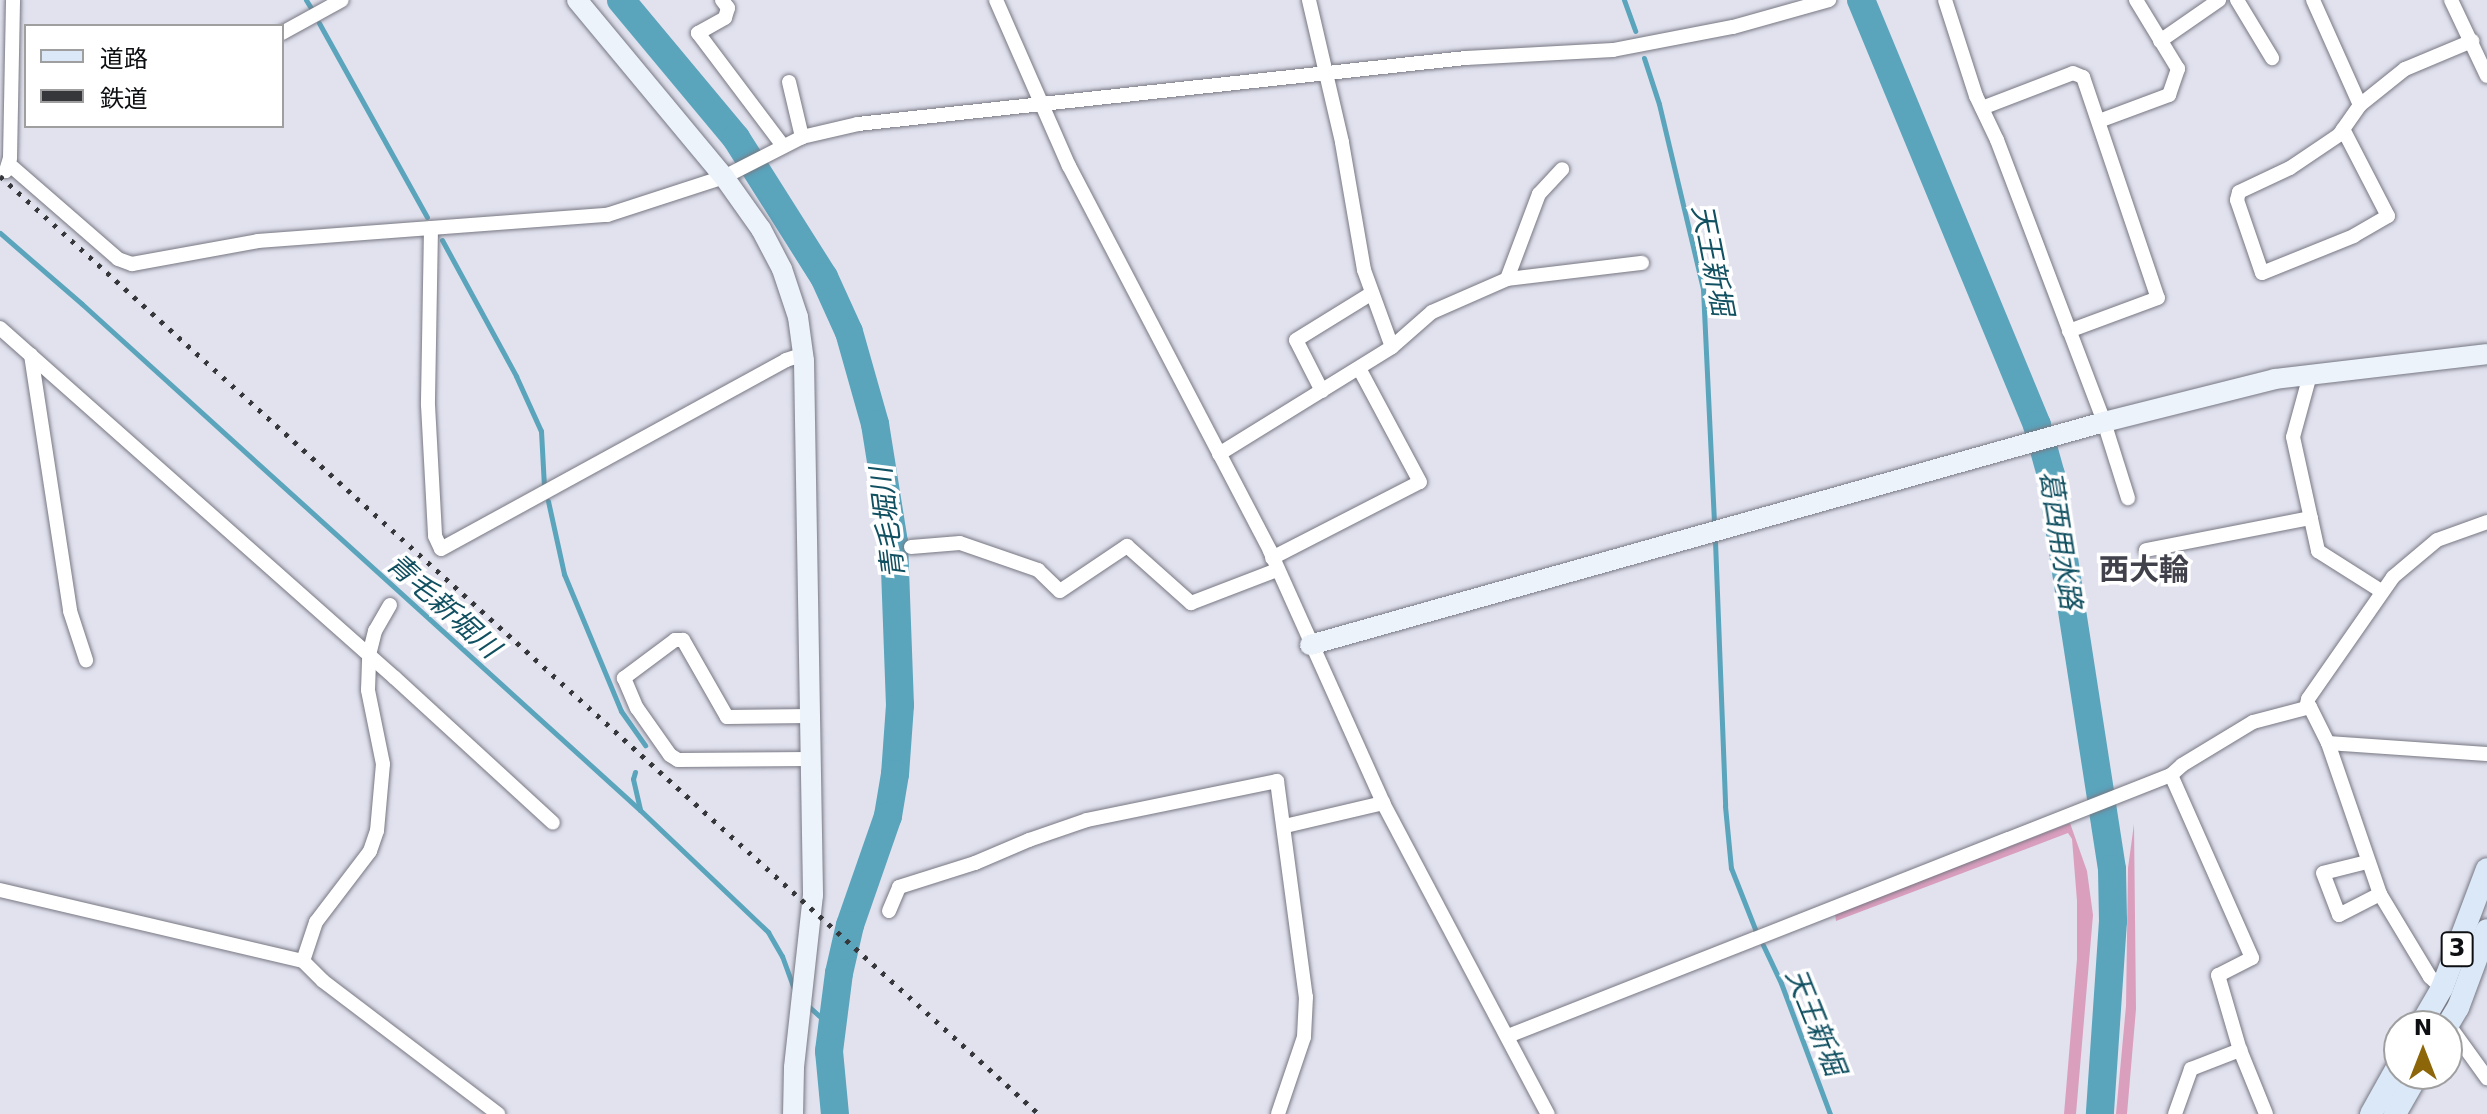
<!DOCTYPE html>
<meta charset="utf-8">
<style>
body{margin:0}
#map{position:relative;width:2487px;height:1114px;overflow:hidden;background:#e1e2ee;font-family:"DejaVu Sans","Noto Sans JP",sans-serif}
div>[style]{position:absolute}
.green>*{inset:0;background:#db9fbe}
.stream>*{height:5px;margin:-2.5px;padding:0 2.5px;transform-origin:2.5px;border-radius:2.5px;background:#5aa4bc}
.river>*{height:28px;margin:-14px;padding:0 14px;transform-origin:14px;border-radius:14px;background:#5aa4bc}
.roads{filter:drop-shadow(0 0 2px #777883) drop-shadow(0 0 2px #777883)}
.street>*{height:14px;margin:-7px;padding:0 7px;transform-origin:7px;border-radius:7px;background:#fff}
.secondary>*{height:20px;margin:-10px;padding:0 10px;transform-origin:10px;border-radius:10px;background:#ecf3fb}
.primary>*{height:22px;margin:-11px;padding:0 11px;transform-origin:11px;border-radius:11px;background:#dae8f7}
.rail>*{height:5px;margin-top:-2.5px;transform-origin:0;background:repeating-linear-gradient(90deg,#36373b 0 4px,transparent 0 12px)}
span{translate:-50% -50%;white-space:nowrap;text-align:center;line-height:1.15;-webkit-text-stroke:7px #fff;paint-order:stroke}
.shield-label span{padding:2px 6px;background:#fff;border:2px solid;border-radius:6px;-webkit-text-stroke-width:0}
.shield-label{font-size:24px;color:#0e0f12;font-weight:700}
.water-label{font-size:28px;color:#105061;font-style:italic}
.quarter-label{font-size:30px;color:#40414a;font-weight:700}
.legend{position:absolute;left:24px;top:24px;width:260px;height:104px;box-sizing:border-box;background:#fff;border:2px solid #9f9fa0;margin:0;padding:10px 14px;list-style:none;font-size:24px;color:#0e0f12}
.legend li{display:flex;align-items:center;gap:16px;height:40px}
.legend b{width:40px;border:2px solid #9f9fa0}
.north{position:absolute;left:2383px;top:1010px;width:80px;height:80px;box-sizing:border-box;background:#fff;border:2px solid #9f9fa0;border-radius:50%;rotate:0deg;font-size:22px;font-weight:700;line-height:32px;text-align:center;color:#0e0f12}
.north::after{content:'';display:block;margin:auto;width:28px;height:36px;background:#8d6609;clip-path:polygon(50% 0,100% 100%,50% 72%,0 100%)}
</style>
<div id="map">
<div class="green">
<div style="clip-path:polygon(2070px 823px,2087px 871px,2093px 915px,2076px 1114px,2064px 1114px,2077px 959px,2077px 901px,2072px 839px,2068px 833px,1836px 921px,1835px 914px)"></div>
<div style="clip-path:polygon(2134px 824px,2136px 1009px,2127px 1114px,2116px 1114px,2126px 1006px,2128px 868px)"></div>
</div>
<div class="stream">
<div style="left:306px;top:0;width:9px;rotate:58deg"></div>
<div style="left:1624px;top:0;width:33px;rotate:70deg"></div>
<div style="left:319px;top:23px;width:222px;rotate:60.9deg"></div>
<div style="left:1644px;top:58px;width:48px;rotate:71.9deg"></div>
<div style="left:1659px;top:104px;width:190px;rotate:76.6deg"></div>
<div style="left:1703px;top:289px;width:233px;rotate:87.3deg"></div>
<div style="left:0;top:233px;width:108px;rotate:40.9deg"></div>
<div style="left:82px;top:304px;width:753px;rotate:42.2deg"></div>
<div style="left:640px;top:810px;width:177px;rotate:43.6deg"></div>
<div style="left:768px;top:932px;width:28px;rotate:60deg"></div>
<div style="left:782px;top:956px;width:37px;rotate:70deg"></div>
<div style="left:442px;top:240px;width:155px;rotate:61.4deg"></div>
<div style="left:516px;top:376px;width:60px;rotate:65.6deg"></div>
<div style="left:541px;top:431px;width:55px;rotate:86.9deg"></div>
<div style="left:548px;top:501px;width:75px;rotate:77.6deg"></div>
<div style="left:564px;top:574px;width:148px;rotate:67.4deg"></div>
<div style="left:621px;top:711px;width:42px;rotate:54.8deg"></div>
<div style="left:1715px;top:541px;width:265px;rotate:87.8deg"></div>
<div style="left:1725px;top:806px;width:62px;rotate:84.5deg"></div>
<div style="left:1731px;top:868px;width:66px;rotate:68.5deg"></div>
<div style="left:635px;top:772px;width:7px;rotate:106deg"></div>
<div style="left:633px;top:779px;width:32px;rotate:77deg"></div>
<div style="left:1763px;top:945px;width:42px;rotate:64.7deg"></div>
<div style="left:1781px;top:983px;width:140px;rotate:69.5deg"></div>
<div style="left:806px;top:1004px;width:36px;rotate:42deg"></div>
</div>
<div class="river">
<div style="left:621px;top:0;width:180px;rotate:50.2deg"></div>
<div style="left:736px;top:138px;width:165px;rotate:57.7deg"></div>
<div style="left:824px;top:277px;width:60px;rotate:65.6deg"></div>
<div style="left:849px;top:332px;width:96px;rotate:74.2deg"></div>
<div style="left:875px;top:424px;width:120px;rotate:80.9deg"></div>
<div style="left:894px;top:542px;width:163px;rotate:87.9deg"></div>
<div style="left:900px;top:705px;width:69px;rotate:94.1deg"></div>
<div style="left:895px;top:774px;width:43px;rotate:99.5deg"></div>
<div style="left:888px;top:816px;width:115px;rotate:109.2deg"></div>
<div style="left:850px;top:925px;width:49px;rotate:102.9deg"></div>
<div style="left:839px;top:973px;width:79px;rotate:97.3deg"></div>
<div style="left:829px;top:1051px;width:63px;rotate:84.6deg"></div>
<div style="left:1861px;top:0;width:460px;rotate:67.5deg"></div>
<div style="left:2037px;top:425px;width:52px;rotate:74.4deg"></div>
<div style="left:2051px;top:475px;width:399px;rotate:81.2deg"></div>
<div style="left:2112px;top:869px;width:52px;rotate:88.9deg"></div>
<div style="left:2113px;top:921px;width:193px;rotate:93.9deg"></div>
</div>
<div class="roads">
<div class="street">
<div style="left:722px;top:0;width:10px;rotate:53deg"></div>
<div style="left:728px;top:8px;width:10px;rotate:107deg"></div>
<div style="left:725px;top:18px;width:31px;rotate:151deg"></div>
<div style="left:698px;top:33px;width:141px;rotate:53deg"></div>
<div style="left:996px;top:0;width:181px;rotate:66.3deg"></div>
<div style="left:1069px;top:166px;width:434px;rotate:62.4deg"></div>
<div style="left:1270px;top:551px;width:276px;rotate:65.8deg"></div>
<div style="left:1383px;top:803px;width:352px;rotate:62.1deg"></div>
<div style="left:1945px;top:0;width:101px;rotate:72.1deg"></div>
<div style="left:1976px;top:96px;width:49px;rotate:64.5deg"></div>
<div style="left:1997px;top:140px;width:302px;rotate:69.2deg"></div>
<div style="left:2104px;top:422px;width:80px;rotate:72.5deg"></div>
<div style="left:2237px;top:0;width:68px;rotate:58.9deg"></div>
<div style="left:2313px;top:0;width:115px;rotate:65.9deg"></div>
<div style="left:2451px;top:0;width:84px;rotate:64.7deg"></div>
<div style="left:282px;top:33px;width:68px;rotate:-28.8deg"></div>
<div style="left:2160px;top:41px;width:72px;rotate:-34.8deg"></div>
<div style="left:789px;top:82px;width:57px;rotate:76.7deg"></div>
<div style="left:1982px;top:108px;width:97px;rotate:-21deg"></div>
<div style="left:2073px;top:73px;width:11px;rotate:22deg"></div>
<div style="left:2083px;top:77px;width:233px;rotate:71.3deg"></div>
<div style="left:2158px;top:298px;width:95px;rotate:159.7deg"></div>
<div style="left:2099px;top:121px;width:75px;rotate:-20.4deg"></div>
<div style="left:2169px;top:95px;width:28px;rotate:-71deg"></div>
<div style="left:2178px;top:69px;width:81px;rotate:-121.3deg"></div>
<div style="left:2343px;top:129px;width:98px;rotate:62.7deg"></div>
<div style="left:2388px;top:216px;width:39px;rotate:150deg"></div>
<div style="left:2354px;top:236px;width:99px;rotate:158.1deg"></div>
<div style="left:2262px;top:273px;width:77px;rotate:-108.9deg"></div>
<div style="left:2237px;top:200px;width:8px;rotate:-76deg"></div>
<div style="left:2239px;top:192px;width:56px;rotate:-25.2deg"></div>
<div style="left:2290px;top:168px;width:59px;rotate:-34deg"></div>
<div style="left:2339px;top:135px;width:37px;rotate:-55deg"></div>
<div style="left:2360px;top:105px;width:58px;rotate:-38.7deg"></div>
<div style="left:2405px;top:69px;width:73px;rotate:-22.7deg"></div>
<div style="left:10px;top:165px;width:143px;rotate:41deg"></div>
<div style="left:118px;top:259px;width:15px;rotate:20deg"></div>
<div style="left:132px;top:264px;width:128px;rotate:-10.3deg"></div>
<div style="left:258px;top:241px;width:350px;rotate:-4.3deg"></div>
<div style="left:607px;top:215px;width:123px;rotate:-18deg"></div>
<div style="left:724px;top:177px;width:88px;rotate:-27.1deg"></div>
<div style="left:802px;top:137px;width:57px;rotate:-13.1deg"></div>
<div style="left:858px;top:124px;width:612px;rotate:-6.2deg"></div>
<div style="left:1466px;top:58px;width:147px;rotate:-3.1deg"></div>
<div style="left:1613px;top:50px;width:122px;rotate:-10.9deg"></div>
<div style="left:1733px;top:27px;width:100px;rotate:-15.7deg"></div>
<div style="left:6px;top:171px;width:14px;rotate:-73deg"></div>
<div style="left:10px;top:158px;width:158px;rotate:-88.9deg"></div>
<div style="left:431px;top:228px;width:177px;rotate:91deg"></div>
<div style="left:428px;top:405px;width:131px;rotate:86.9deg"></div>
<div style="left:435px;top:536px;width:14px;rotate:65deg"></div>
<div style="left:441px;top:549px;width:393px;rotate:-28.7deg"></div>
<div style="left:786px;top:360px;width:19px;rotate:-18deg"></div>
<div style="left:1507px;top:279px;width:91px;rotate:-69.4deg"></div>
<div style="left:1539px;top:194px;width:34px;rotate:-47deg"></div>
<div style="left:0;top:328px;width:528px;rotate:41.54deg"></div>
<div style="left:395px;top:678px;width:214px;rotate:42.5deg"></div>
<div style="left:1392px;top:347px;width:53px;rotate:-41.2deg"></div>
<div style="left:1432px;top:312px;width:82px;rotate:-23.7deg"></div>
<div style="left:1507px;top:279px;width:136px;rotate:-6.8deg"></div>
<div style="left:31px;top:355px;width:259px;rotate:81.3deg"></div>
<div style="left:70px;top:611px;width:52px;rotate:71.9deg"></div>
<div style="left:2310px;top:375px;width:64px;rotate:105.3deg"></div>
<div style="left:2293px;top:437px;width:117px;rotate:77.6deg"></div>
<div style="left:2318px;top:551px;width:75px;rotate:32.4deg"></div>
<div style="left:1322px;top:391px;width:57px;rotate:-117deg"></div>
<div style="left:1296px;top:340px;width:89px;rotate:-31.7deg"></div>
<div style="left:1219px;top:454px;width:203px;rotate:-31.7deg"></div>
<div style="left:1392px;top:347px;width:82px;rotate:-110deg"></div>
<div style="left:1364px;top:270px;width:130px;rotate:-99.8deg"></div>
<div style="left:1342px;top:142px;width:146px;rotate:-103.1deg"></div>
<div style="left:911px;top:547px;width:49px;rotate:-4.7deg"></div>
<div style="left:960px;top:543px;width:83px;rotate:19.1deg"></div>
<div style="left:1038px;top:570px;width:30px;rotate:44deg"></div>
<div style="left:1060px;top:591px;width:81px;rotate:-33.9deg"></div>
<div style="left:1127px;top:546px;width:86px;rotate:41.7deg"></div>
<div style="left:1191px;top:603px;width:92px;rotate:-21deg"></div>
<div style="left:2146px;top:550px;width:168px;rotate:-11deg"></div>
<div style="left:1272px;top:558px;width:166px;rotate:-27.2deg"></div>
<div style="left:1420px;top:482px;width:129px;rotate:-118.2deg"></div>
<div style="left:2306px;top:708px;width:9px;rotate:-77deg"></div>
<div style="left:2308px;top:699px;width:149px;rotate:-55.1deg"></div>
<div style="left:2393px;top:577px;width:57px;rotate:-40.1deg"></div>
<div style="left:2437px;top:540px;width:53px;rotate:-19.8deg"></div>
<div style="left:809px;top:716px;width:82px;rotate:179.3deg"></div>
<div style="left:727px;top:717px;width:89px;rotate:-119.7deg"></div>
<div style="left:683px;top:640px;width:8px;rotate:180deg"></div>
<div style="left:675px;top:640px;width:64px;rotate:143.3deg"></div>
<div style="left:624px;top:678px;width:33px;rotate:67deg"></div>
<div style="left:637px;top:708px;width:57px;rotate:54.9deg"></div>
<div style="left:670px;top:755px;width:9px;rotate:32deg"></div>
<div style="left:678px;top:760px;width:131px;rotate:-0.4deg"></div>
<div style="left:2328px;top:743px;width:159px;rotate:4deg"></div>
<div style="left:2171px;top:775px;width:200px;rotate:66.1deg"></div>
<div style="left:2252px;top:958px;width:38px;rotate:153deg"></div>
<div style="left:2218px;top:975px;width:78px;rotate:73.7deg"></div>
<div style="left:2240px;top:1050px;width:69px;rotate:67.9deg"></div>
<div style="left:1285px;top:826px;width:101px;rotate:-13.2deg"></div>
<div style="left:2367px;top:862px;width:45px;rotate:166deg"></div>
<div style="left:2323px;top:873px;width:45px;rotate:69.1deg"></div>
<div style="left:2339px;top:915px;width:46px;rotate:-27.1deg"></div>
<div style="left:0;top:890px;width:311px;rotate:13.2deg"></div>
<div style="left:303px;top:961px;width:28px;rotate:45deg"></div>
<div style="left:323px;top:981px;width:220px;rotate:37.2deg"></div>
<div style="left:889px;top:911px;width:26px;rotate:-67deg"></div>
<div style="left:899px;top:887px;width:80px;rotate:-17.5deg"></div>
<div style="left:975px;top:863px;width:59px;rotate:-23.1deg"></div>
<div style="left:1029px;top:840px;width:61px;rotate:-19deg"></div>
<div style="left:1087px;top:820px;width:194px;rotate:-11.6deg"></div>
<div style="left:1277px;top:781px;width:218px;rotate:82.4deg"></div>
<div style="left:1306px;top:997px;width:40px;rotate:92.9deg"></div>
<div style="left:1304px;top:1037px;width:81px;rotate:108.7deg"></div>
<div style="left:303px;top:961px;width:41px;rotate:-71.6deg"></div>
<div style="left:316px;top:922px;width:89px;rotate:-52.7deg"></div>
<div style="left:370px;top:851px;width:21px;rotate:-71deg"></div>
<div style="left:377px;top:831px;width:67px;rotate:-84.9deg"></div>
<div style="left:383px;top:764px;width:76px;rotate:-101.5deg"></div>
<div style="left:368px;top:690px;width:35px;rotate:-88deg"></div>
<div style="left:369px;top:655px;width:25px;rotate:-76deg"></div>
<div style="left:375px;top:631px;width:30px;rotate:-60deg"></div>
<div style="left:2448px;top:1024px;width:67px;rotate:54.2deg"></div>
<div style="left:1508px;top:1036px;width:713px;rotate:-21.49deg"></div>
<div style="left:2171px;top:775px;width:15px;rotate:-42deg"></div>
<div style="left:2182px;top:765px;width:83px;rotate:-31.2deg"></div>
<div style="left:2253px;top:722px;width:59px;rotate:-14.7deg"></div>
<div style="left:2310px;top:707px;width:40px;rotate:63.4deg"></div>
<div style="left:2328px;top:743px;width:160px;rotate:71deg"></div>
<div style="left:2380px;top:894px;width:97px;rotate:58.9deg"></div>
<div style="left:2430px;top:977px;width:16px;rotate:43deg"></div>
<div style="left:2175px;top:1114px;width:48px;rotate:-70.4deg"></div>
<div style="left:2191px;top:1069px;width:53px;rotate:-21.2deg"></div>
</div>
<div class="secondary">
<div style="left:577px;top:0;width:230px;rotate:50.3deg"></div>
<div style="left:724px;top:177px;width:64px;rotate:54.6deg"></div>
<div style="left:761px;top:229px;width:45px;rotate:62.3deg"></div>
<div style="left:782px;top:269px;width:51px;rotate:71.6deg"></div>
<div style="left:798px;top:317px;width:44px;rotate:82.2deg"></div>
<div style="left:804px;top:361px;width:534px;rotate:89.03deg"></div>
<div style="left:813px;top:895px;width:174px;rotate:96.3deg"></div>
<div style="left:794px;top:1068px;width:46px;rotate:91.2deg"></div>
<div style="left:1310px;top:645px;width:825px;rotate:-15.69deg"></div>
<div style="left:2104px;top:422px;width:176px;rotate:-14.1deg"></div>
<div style="left:2275px;top:379px;width:213px;rotate:-6.7deg"></div>
</div>
<div class="primary">
<div style="left:2420px;top:1026px;width:44px;rotate:-59.9deg"></div>
<div style="left:2442px;top:988px;width:127px;rotate:-69.3deg"></div>
<div style="left:2447px;top:1026px;width:21px;rotate:-59deg"></div>
<div style="left:2458px;top:1008px;width:83px;rotate:-69.6deg"></div>
<div style="left:2371px;top:1114px;width:57px;rotate:-60.8deg"></div>
<div style="left:2395px;top:1114px;width:46px;rotate:-60.1deg"></div>
</div>
</div>
<div class="rail">
<div style="left:0;top:176px;width:1400px;rotate:42.08deg"></div>
</div>
<div class="shield-label">
<span style="left:2457px;top:949px">3</span>
</div>
<div class="water-label">
<span style="left:1712px;top:260px;rotate:79deg">天王新堀</span>
<span style="left:888px;top:523px;rotate:-97deg">青毛堀川</span>
<span style="left:2060px;top:540px;rotate:81deg">葛西用水路</span>
<span style="left:443px;top:606px;rotate:42deg">青毛新堀川</span>
<span style="left:1815px;top:1022px;rotate:68deg">天王新堀</span>
</div>
<div class="quarter-label">
<span style="left:2144px;top:570px">西大輪</span>
</div>
<ul class="legend">
<li><b style="height:10px;background:#dae8f7"></b>道路</li>
<li><b style="height:10px;background:#36373b"></b>鉄道</li>
</ul>
<div class="north">N</div>
</div>
